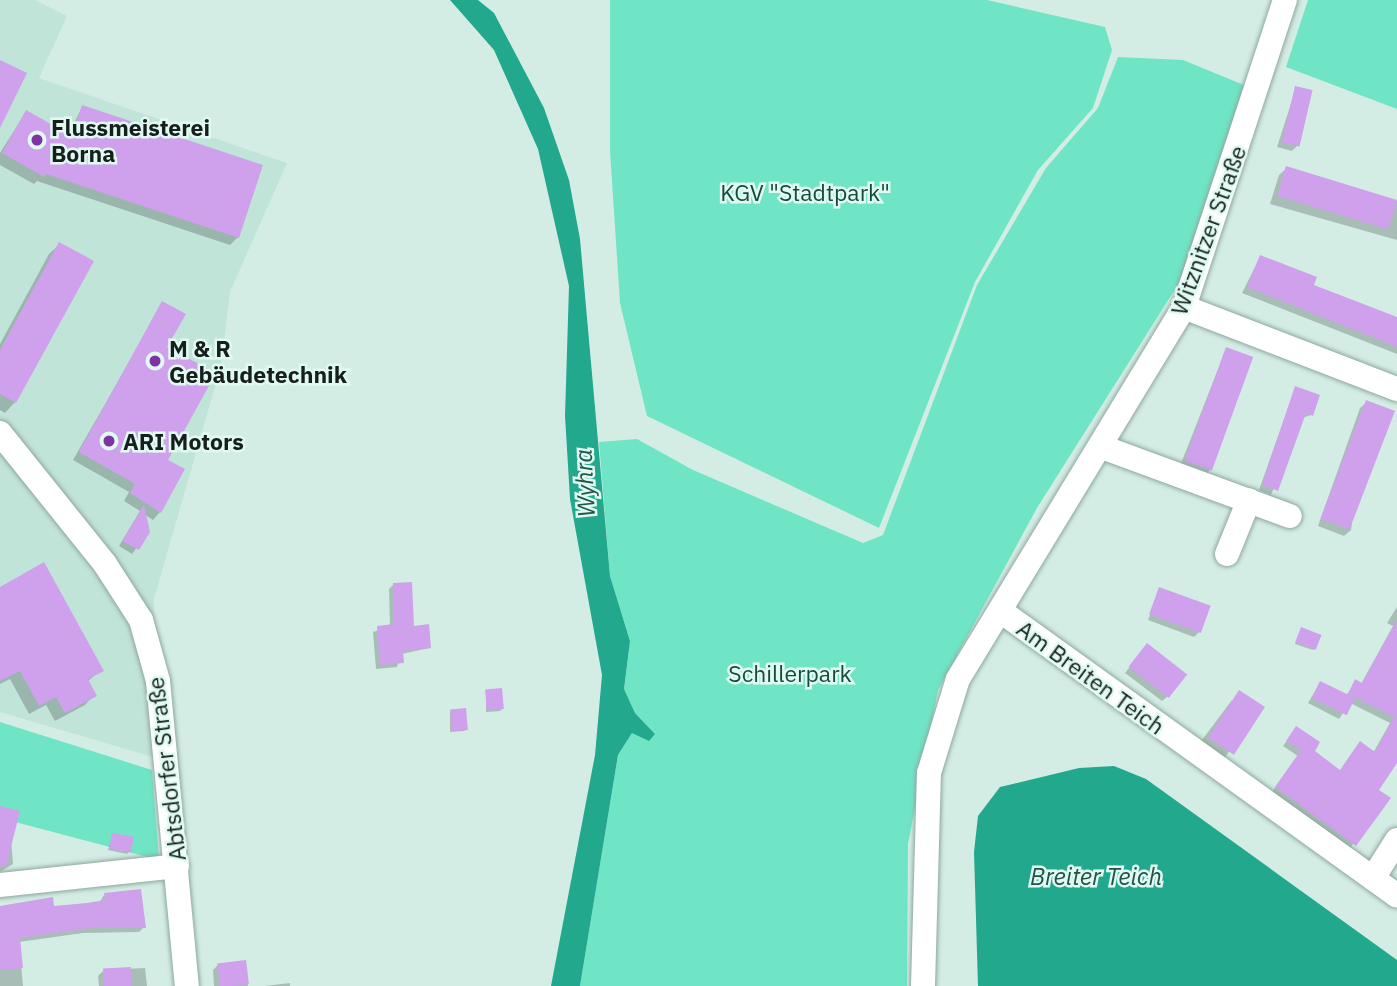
<!DOCTYPE html>
<meta charset="utf-8">
<style>
body{margin:0}
#map{position:relative;width:1397px;height:986px;overflow:hidden;background:#d3ede4;font-family:"IBM Plex Sans",sans-serif}
div>[style]{position:absolute}
.built>*{inset:0;background:#c1e4d8}
.green>*{inset:0;background:#6fe5c6}
.water>*{inset:0;background:#22a88c}
.shadow>*{inset:0;background:#0003}
.building>*{inset:0;background:#cfa0ec;transform-origin:0 0}
.roads{filter:drop-shadow(0 0 2px #8fa79f) drop-shadow(0 0 2px #8fa79f)}
.minor>*{height:24px;margin:-12px;padding:0 12px;transform-origin:12px;border-radius:12px;background:#fff}
.dots>*{width:19px;height:19px;translate:-50% -50%;box-sizing:border-box;border:4px solid #e0faf2;border-radius:50%}
span{translate:-50% -50%;white-space:nowrap;text-align:center;line-height:1.15;-webkit-text-stroke:5px #e0faf2;paint-order:stroke}
.poi-label{font-size:23px;color:#161f1c;font-weight:700}
.left{translate:0 -50%;text-align:left}
.park-label{font-size:23px;color:#154a3d}
.street-label{font-size:23px;color:#161f1c}
.water-label{font-size:24px;color:#215447;font-style:italic}
</style>
<div id="map">
<div class="built">
<div style="clip-path:polygon(0 0,35px 0,67px 16px,39px 78px,287px 163px,230px 292px,221px 366px,154px 599px,153px 757px,0 712px)"></div>
</div>
<div class="green">
<div style="clip-path:polygon(610px 0,987px 0,1105px 27px,1112px 50px,1093px 108px,1038px 170px,975px 282px,879px 528px,647px 416px,620px 303px,610px 151px)"></div>
<div style="clip-path:polygon(1308px 0,1397px 0,1397px 109px,1286px 67px)"></div>
<div style="clip-path:polygon(1118px 57px,1183px 60px,1244px 85px,1189px 267px,1037px 508px,938px 690px,908px 844px,907px 986px,580px 986px,618px 755px,632px 733px,655px 734px,635px 713px,624px 689px,630px 641px,610px 576px,599px 442px,637px 439px,693px 470px,863px 543px,883px 535px,977px 285px,1046px 168px,1098px 108px)"></div>
<div style="clip-path:polygon(0 722px,152px 770px,159px 860px,0 818px)"></div>
</div>
<div class="water">
<div style="clip-path:polygon(450px 0,478px 0,494px 13px,544px 108px,569px 180px,580px 239px,610px 576px,630px 641px,624px 689px,635px 713px,655px 734px,649px 741px,632px 733px,618px 755px,580px 986px,551px 986px,595px 755px,602px 675px,570px 499px,565px 416px,569px 286px,538px 149px,494px 50px)"></div>
<div style="clip-path:polygon(1114px 766px,1146px 779px,1397px 960px,1397px 986px,978px 986px,974px 852px,978px 816px,1000px 787px,1079px 768px)"></div>
</div>
<div class="shadow">
<div style="clip-path:polygon(1296px 88px,1297px 146px,1292px 151px,1277px 147px)"></div>
<div style="clip-path:polygon(82px 107px,238px 237px,230px 245px,37px 181px,34px 184px,0 165px,0 153px,26px 112px,68px 136px)"></div>
<div style="clip-path:polygon(1287px 168px,1397px 201px,1397px 240px,1270px 204px,1279px 175px)"></div>
<div style="clip-path:polygon(60px 244px,15px 402px,5px 413px,0 410px,0 344px,49px 254px)"></div>
<div style="clip-path:polygon(1260px 257px,1312px 286px,1397px 319px,1397px 354px,1242px 293px)"></div>
<div style="clip-path:polygon(163px 303px,166px 461px,182px 469px,160px 512px,153px 520px,144px 514px,148px 532px,132px 554px,119px 546px,140px 511px,124px 501px,129px 492px,73px 460px)"></div>
<div style="clip-path:polygon(1226px 349px,1210px 470px,1205px 475px,1180px 466px)"></div>
<div style="clip-path:polygon(1295px 388px,1311px 415px,1302px 418px,1271px 495px,1259px 490px)"></div>
<div style="clip-path:polygon(1367px 402px,1351px 530px,1344px 536px,1318px 526px,1360px 408px)"></div>
<div style="clip-path:polygon(393px 585px,412px 628px,430px 648px,401px 654px,397px 667px,376px 669px,373px 632px,390px 626px,389px 589px)"></div>
<div style="clip-path:polygon(0 589px,101px 670px,87px 682px,94px 695px,85px 705px,55px 721px,46px 705px,29px 714px,10px 679px,0 684px)"></div>
<div style="clip-path:polygon(1160px 589px,1199px 632px,1194px 637px,1148px 620px)"></div>
<div style="clip-path:polygon(1397px 607px,1397px 760px,1377px 790px,1350px 850px,1271px 793px,1298px 756px,1283px 746px,1296px 729px,1312px 752px,1339px 772px,1373px 753px,1390px 723px,1350px 703px,1339px 719px,1308px 703px,1320px 683px,1346px 696px,1355px 682px,1361px 684px,1393px 626px,1387px 623px)"></div>
<div style="clip-path:polygon(1300px 631px,1315px 648px,1313px 650px,1295px 644px)"></div>
<div style="clip-path:polygon(1143px 651px,1167px 697px,1162px 701px,1125px 673px)"></div>
<div style="clip-path:polygon(486px 692px,502px 709px,500px 711px,486px 712px)"></div>
<div style="clip-path:polygon(1232px 700px,1263px 707px,1222px 761px,1199px 744px)"></div>
<div style="clip-path:polygon(450px 711px,466px 729px,464px 731px,450px 732px)"></div>
<div style="clip-path:polygon(0 808px,11px 839px,13px 864px,0 872px)"></div>
<div style="clip-path:polygon(113px 835px,129px 852px,127px 854px,108px 850px)"></div>
<div style="clip-path:polygon(104px 895px,144px 927px,139px 932px,83px 933px,19px 942px,23px 986px,0 986px,0 907px,52px 908px,99px 903px)"></div>
<div style="clip-path:polygon(245px 962px,248px 986px,214px 986px,213px 970px,218px 965px)"></div>
<div style="clip-path:polygon(145px 968px,147px 986px,99px 986px,98px 976px,104px 970px)"></div>
<div style="clip-path:polygon(290px 983px,290px 986px,264px 986px)"></div>
</div>
<div class="building">
<div style="clip-path:polygon(0 60px,27px 73px,0 128px)"></div>
<div style="left:1295px;top:86px;width:18px;height:58px;rotate:13deg"></div>
<div style="clip-path:polygon(82px 105px,263px 165px,239px 238px,46px 174px,44px 177px,2px 153px,26px 110px,72px 136px)"></div>
<div style="left:1286px;top:166px;width:116px;height:31px;rotate:17deg"></div>
<div style="clip-path:polygon(59px 242px,94px 261px,16px 403px,0 394px,0 350px)"></div>
<div style="clip-path:polygon(1260px 255px,1317px 277px,1314px 285px,1397px 317px,1397px 347px,1247px 287px)"></div>
<div style="clip-path:polygon(162px 301px,186px 314px,167px 347px,216px 373px,168px 460px,185px 469px,161px 513px,130px 493px,135px 484px,79px 452px)"></div>
<div style="left:1226px;top:347px;width:29px;height:121px;rotate:20deg"></div>
<div style="clip-path:polygon(1295px 386px,1320px 395px,1313px 416px,1306px 413px,1278px 491px,1262px 485px)"></div>
<div style="left:1366px;top:400px;width:31px;height:127px;rotate:21deg"></div>
<div style="clip-path:polygon(144px 505px,150px 532px,139px 550px,122px 541px)"></div>
<div style="clip-path:polygon(44px 562px,104px 671px,88px 679px,97px 696px,65px 713px,56px 697px,39px 706px,20px 671px,0 681px,0 587px)"></div>
<div style="clip-path:polygon(412px 582px,414px 626px,429px 624px,431px 648px,403px 651px,404px 663px,380px 665px,377px 626px,394px 624px,393px 583px)"></div>
<div style="left:1159px;top:587px;width:55px;height:29px;rotate:20deg"></div>
<div style="clip-path:polygon(1397px 620px,1397px 763px,1379px 790px,1391px 798px,1356px 846px,1275px 787px,1301px 750px,1286px 741px,1296px 726px,1320px 742px,1315px 751px,1340px 770px,1360px 741px,1375px 752px,1394px 717px,1348px 694px,1355px 679px,1362px 683px)"></div>
<div style="left:1301px;top:627px;width:22px;height:16px;rotate:21deg"></div>
<div style="left:1147px;top:643px;width:51px;height:30px;rotate:38deg"></div>
<div style="left:1320px;top:681px;width:39px;height:19px;rotate:26deg"></div>
<div style="left:502px;top:688px;width:21px;height:17px;rotate:85deg"></div>
<div style="left:1239px;top:690px;width:31px;height:57px;rotate:33deg"></div>
<div style="left:466px;top:708px;width:22px;height:16px;rotate:85deg"></div>
<div style="clip-path:polygon(0 806px,20px 811px,6px 867px,0 866px)"></div>
<div style="left:112px;top:833px;width:22px;height:16px;rotate:10deg"></div>
<div style="clip-path:polygon(141px 889px,146px 928px,90px 928px,20px 938px,23px 968px,0 970px,0 906px,53px 897px,54px 906px,87px 903px,105px 900px,104px 893px)"></div>
<div style="left:246px;top:960px;width:24px;height:29px;rotate:83deg"></div>
<div style="left:131px;top:967px;width:19px;height:28px;rotate:87deg"></div>
</div>
<div class="roads">
<div class="minor">
<div style="left:1184px;top:307px;width:228px;rotate:21.1deg"></div>
<div style="left:0;top:433px;width:168px;rotate:51.3deg"></div>
<div style="left:105px;top:564px;width:67px;rotate:57.3deg"></div>
<div style="left:141px;top:620px;width:63px;rotate:74.4deg"></div>
<div style="left:158px;top:681px;width:306px;rotate:84.6deg"></div>
<div style="left:1102px;top:447px;width:200px;rotate:20.2deg"></div>
<div style="left:1227px;top:554px;width:58px;rotate:-67.8deg"></div>
<div style="left:1002px;top:612px;width:486px;rotate:35.7deg"></div>
<div style="left:1373px;top:878px;width:45px;rotate:-57.7deg"></div>
<div style="left:0;top:885px;width:178px;rotate:-6.1deg"></div>
<div style="left:923px;top:986px;width:213px;rotate:-88.4deg"></div>
<div style="left:929px;top:773px;width:98px;rotate:-72.9deg"></div>
<div style="left:958px;top:679px;width:435px;rotate:-58.7deg"></div>
<div style="left:1184px;top:307px;width:323px;rotate:-71.8deg"></div>
</div>
</div>
<div class="dots">
<div style="left:37px;top:140px;background:#7e33a5"></div>
<div style="left:155px;top:361px;background:#7e33a5"></div>
<div style="left:109px;top:441px;background:#7e33a5"></div>
</div>
<div class="poi-label">
<span class="left" style="left:51px;top:140px">Flussmeisterei<br>Borna</span>
<span class="left" style="left:169px;top:361px">M &amp; R<br>Gebäudetechnik</span>
<span class="left" style="left:123px;top:441px">ARI Motors</span>
</div>
<div class="park-label">
<span style="left:805px;top:192px">KGV "Stadtpark"</span>
<span style="left:790px;top:673px">Schillerpark</span>
</div>
<div class="street-label">
<span style="left:1208px;top:230px;rotate:-70deg">Witznitzer Straße</span>
<span style="left:1091px;top:677px;rotate:36deg">Am Breiten Teich</span>
<span style="left:166px;top:769px;rotate:-97deg">Abtsdorfer Straße</span>
</div>
<div class="water-label">
<span style="left:585px;top:483px;rotate:-93deg">Wyhra</span>
<span style="left:1096px;top:877px">Breiter Teich</span>
</div>
</div>
